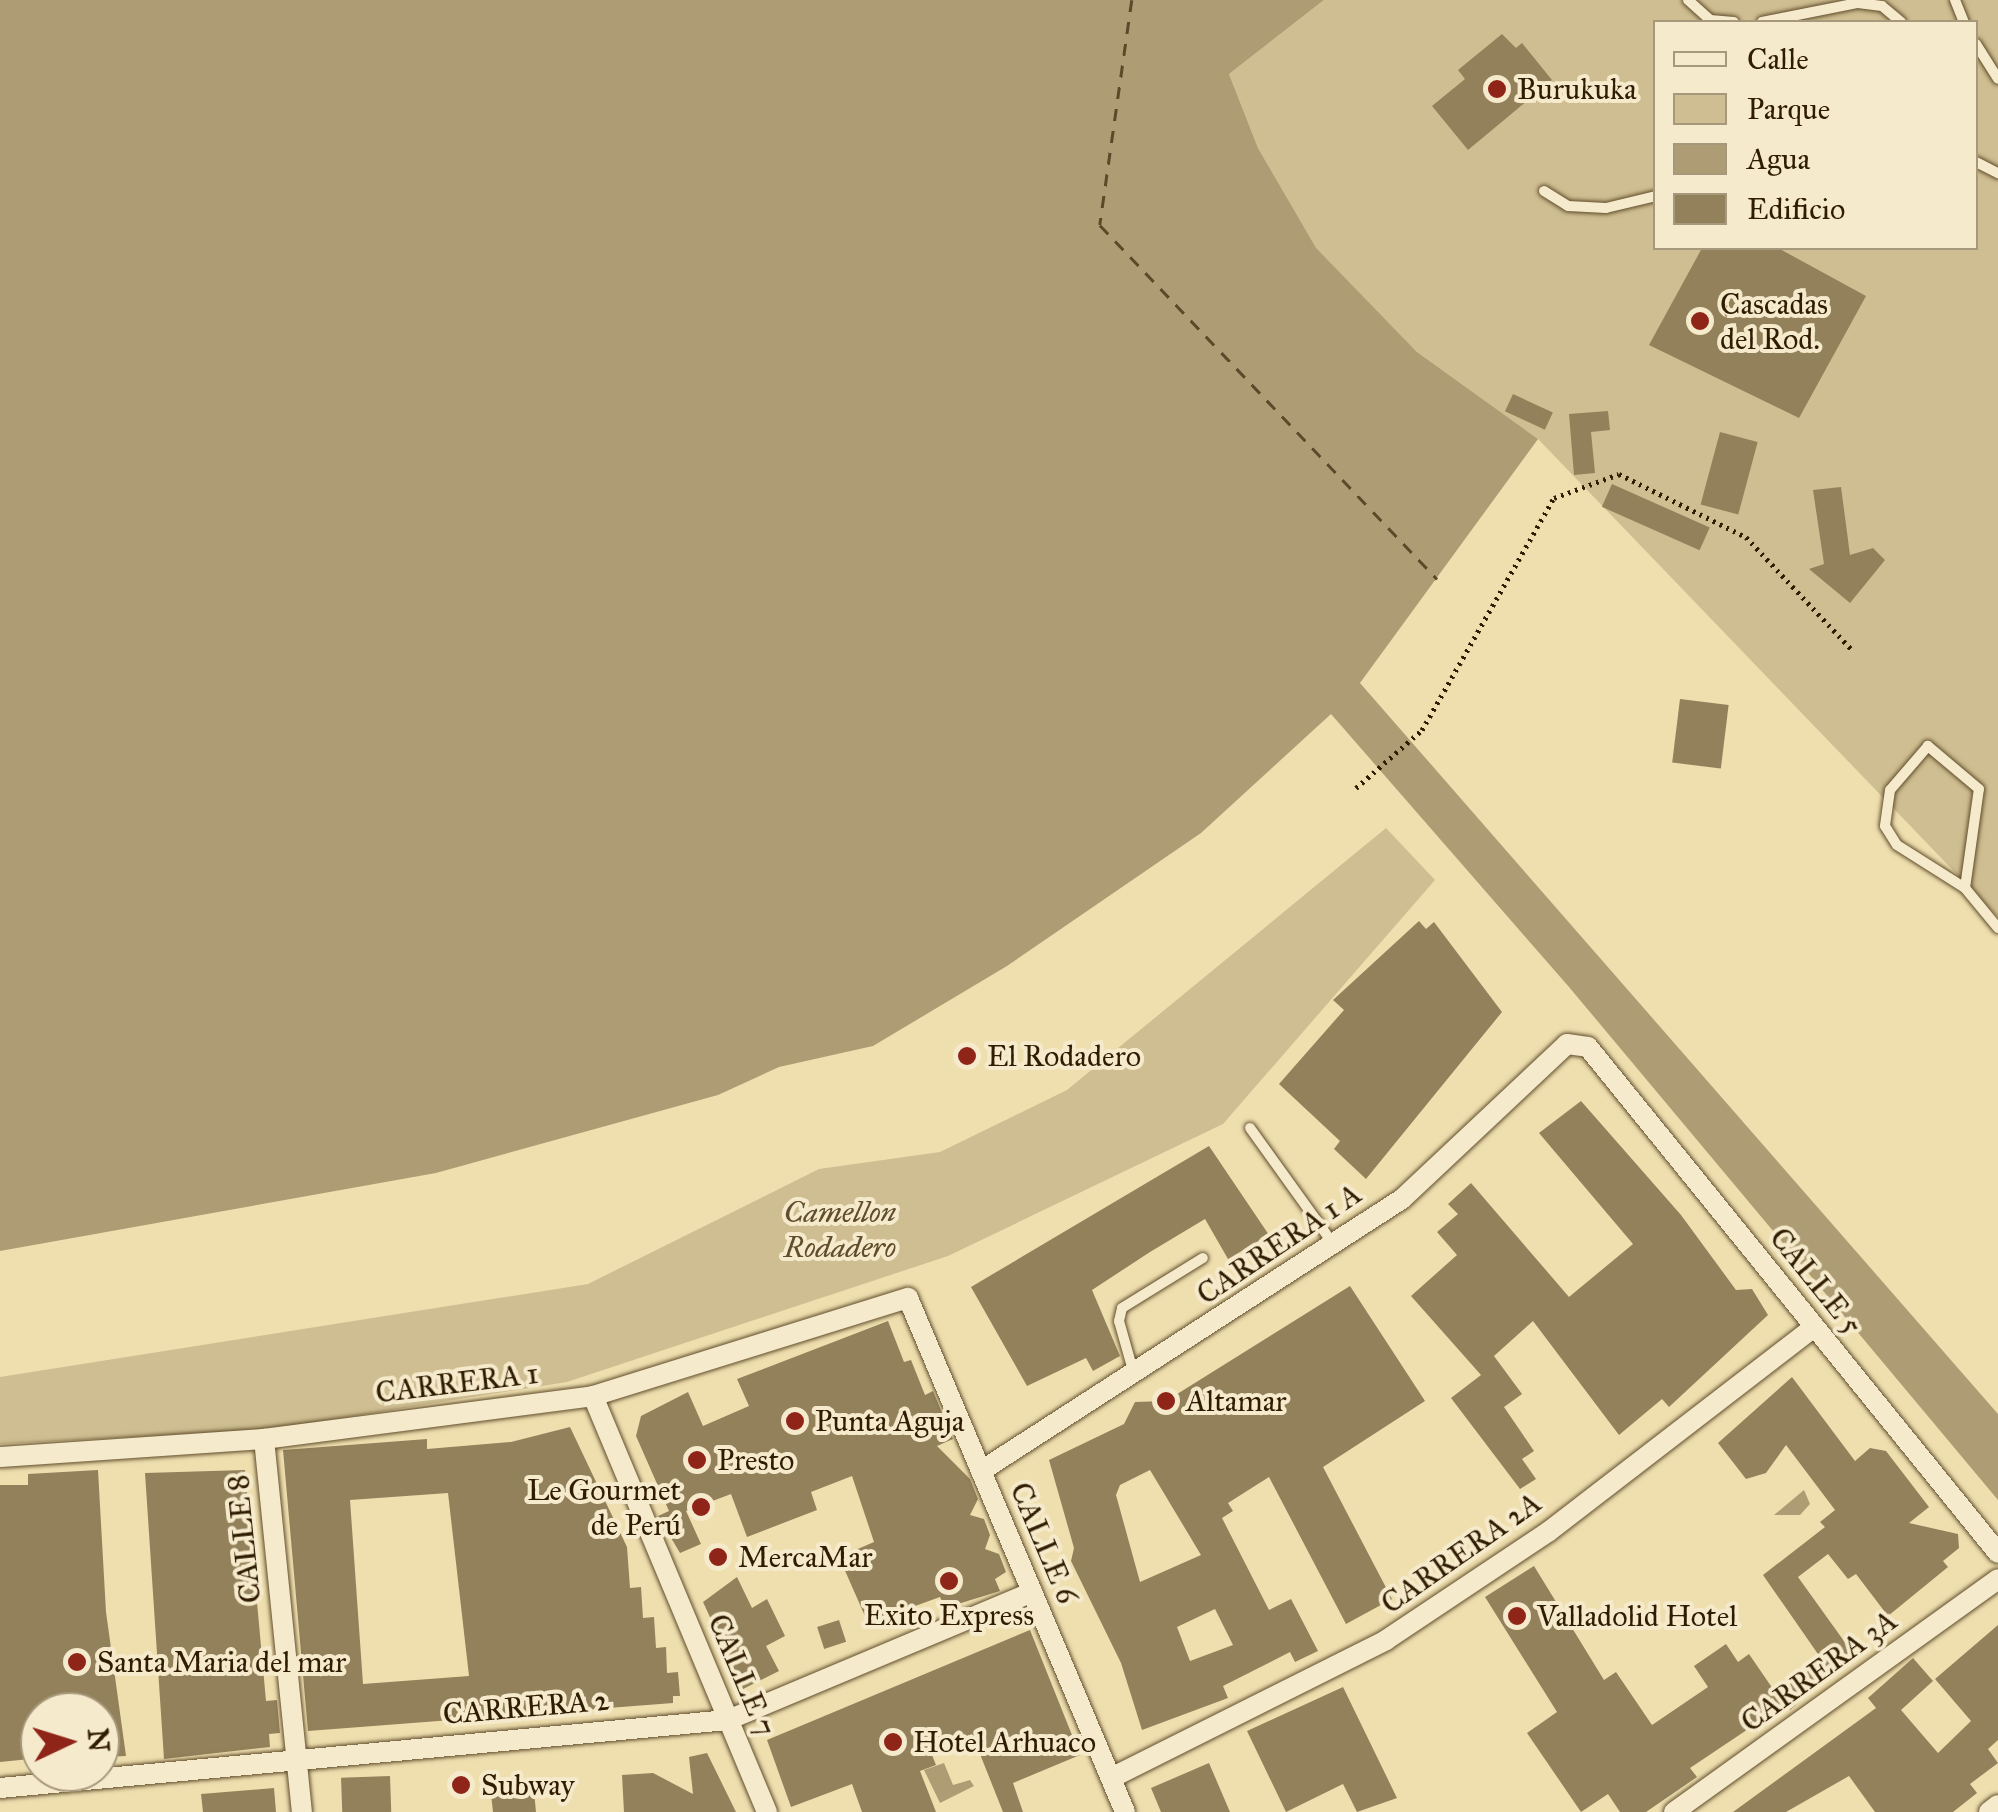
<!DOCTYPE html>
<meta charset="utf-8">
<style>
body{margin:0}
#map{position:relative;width:1998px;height:1812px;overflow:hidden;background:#efdfaf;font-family:"IM FELL Great Primer",serif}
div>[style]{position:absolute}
.green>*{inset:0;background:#cfbe91}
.water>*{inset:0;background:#ae9d74}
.ferry>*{height:2.5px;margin-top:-1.25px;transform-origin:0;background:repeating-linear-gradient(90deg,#5c4929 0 12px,transparent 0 22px)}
.building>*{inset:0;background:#93815b;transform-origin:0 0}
.path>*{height:5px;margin-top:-2.5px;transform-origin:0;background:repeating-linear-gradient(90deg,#301c00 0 2.5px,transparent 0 7.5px)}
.roads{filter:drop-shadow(0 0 2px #604d2c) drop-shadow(0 0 2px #604d2c)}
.lane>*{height:10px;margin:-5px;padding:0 5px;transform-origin:5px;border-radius:5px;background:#f5eacb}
.street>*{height:20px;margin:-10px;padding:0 10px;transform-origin:10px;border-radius:10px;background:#f5eacb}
.dots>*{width:28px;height:28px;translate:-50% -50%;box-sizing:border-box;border:5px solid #f5eacb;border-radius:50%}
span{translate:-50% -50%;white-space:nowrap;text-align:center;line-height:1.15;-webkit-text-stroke:8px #f5eacb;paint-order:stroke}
.poi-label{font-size:30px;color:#301c00}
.left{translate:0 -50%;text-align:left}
.right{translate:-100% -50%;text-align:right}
.park-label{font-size:30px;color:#604d2c;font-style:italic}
.street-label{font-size:30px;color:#301c00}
.legend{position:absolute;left:1653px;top:20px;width:325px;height:230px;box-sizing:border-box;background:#f5eacb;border:2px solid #a6987a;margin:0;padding:12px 18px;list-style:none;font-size:30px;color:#301c00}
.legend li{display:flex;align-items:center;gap:20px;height:50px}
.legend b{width:50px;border:2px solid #a6987a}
.north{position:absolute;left:20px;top:1692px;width:100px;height:100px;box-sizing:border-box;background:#f5eacb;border:2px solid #a6987a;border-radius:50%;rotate:86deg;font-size:28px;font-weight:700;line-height:40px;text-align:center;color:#301c00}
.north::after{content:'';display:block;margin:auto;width:35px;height:45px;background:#8f2418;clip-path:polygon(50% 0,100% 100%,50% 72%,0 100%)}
</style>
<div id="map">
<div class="green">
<div style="clip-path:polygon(evenodd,1324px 0,1998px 0,1998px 917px,1538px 439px,1417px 352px,1315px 248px,1258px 148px,1229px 74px,1324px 0,1656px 22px,1976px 22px,1976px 248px,1656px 248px,1656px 22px)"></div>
<div style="clip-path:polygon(1386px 828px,1435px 880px,1223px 1124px,948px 1256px,567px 1382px,267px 1430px,0 1444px,0 1377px,588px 1284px,819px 1169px,940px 1152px,1067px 1090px)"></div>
</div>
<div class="water">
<div style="clip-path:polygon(0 0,1324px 0,1229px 74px,1258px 148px,1316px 248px,1417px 352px,1538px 439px,1360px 683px,1998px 1414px,1998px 1500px,1569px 987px,1331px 714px,1201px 833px,1007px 966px,873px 1046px,779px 1067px,718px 1095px,436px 1173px,0 1251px)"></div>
<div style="clip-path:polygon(1804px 1490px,1810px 1504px,1800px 1515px,1774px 1515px)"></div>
<div style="clip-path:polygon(944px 1763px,953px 1785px,970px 1780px,974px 1786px,940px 1803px,924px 1770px)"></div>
</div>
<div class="ferry">
<div style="left:1132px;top:0;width:227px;rotate:98.1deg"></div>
<div style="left:1100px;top:225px;width:489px;rotate:46.4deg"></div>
</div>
<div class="building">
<div style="clip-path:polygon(1502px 34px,1516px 48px,1522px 43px,1552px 80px,1468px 150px,1432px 106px,1465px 79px,1458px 70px)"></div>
<div style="clip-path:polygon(1702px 248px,1778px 248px,1866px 296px,1799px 418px,1649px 345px)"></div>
<div style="left:1513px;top:394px;width:44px;height:19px;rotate:25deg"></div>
<div style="clip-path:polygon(1608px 411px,1610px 430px,1591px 432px,1595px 473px,1574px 475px,1569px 414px)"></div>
<div style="left:1720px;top:432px;width:39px;height:75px;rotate:15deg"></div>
<div style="left:1612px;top:484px;width:107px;height:25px;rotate:24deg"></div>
<div style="clip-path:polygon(1841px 487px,1850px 555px,1873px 548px,1885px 560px,1850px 603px,1809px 569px,1824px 564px,1813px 490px)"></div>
<div style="left:1680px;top:699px;width:49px;height:64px;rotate:7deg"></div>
<div style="clip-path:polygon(1419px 921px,1426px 929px,1434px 922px,1502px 1012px,1366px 1179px,1334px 1149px,1340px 1141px,1279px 1084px,1344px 1010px,1333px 1000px)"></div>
<div style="clip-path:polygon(1581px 1101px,1681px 1215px,1736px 1290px,1752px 1289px,1768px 1315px,1669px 1407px,1662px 1399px,1619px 1435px,1533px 1321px,1494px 1356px,1522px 1394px,1504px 1407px,1534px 1451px,1522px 1459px,1536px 1479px,1520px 1489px,1451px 1398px,1481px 1375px,1411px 1296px,1457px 1255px,1437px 1232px,1458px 1214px,1448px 1204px,1471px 1183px,1569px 1297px,1633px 1244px,1539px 1133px)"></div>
<div style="clip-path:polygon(1209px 1146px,1269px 1235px,1228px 1259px,1205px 1219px,1150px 1252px,1092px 1290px,1120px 1356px,1093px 1371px,1086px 1358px,1027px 1386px,971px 1287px)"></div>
<div style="clip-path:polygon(evenodd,1350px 1286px,1425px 1401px,1323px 1467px,1392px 1599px,1346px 1624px,1269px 1477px,1228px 1503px,1233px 1511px,1222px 1518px,1269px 1610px,1291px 1599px,1318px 1651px,1295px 1662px,1290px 1652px,1223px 1686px,1228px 1698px,1142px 1730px,1121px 1663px,1071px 1561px,1074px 1548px,1049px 1460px,1124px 1424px,1135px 1402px,1166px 1401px,1350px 1286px,1150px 1470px,1201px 1555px,1140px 1582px,1116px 1495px,1120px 1485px,1150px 1470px,1350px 1286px,1215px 1609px,1233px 1645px,1190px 1661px,1177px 1627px,1215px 1609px)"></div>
<div style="clip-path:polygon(888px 1321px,904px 1362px,911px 1360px,925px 1395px,933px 1391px,953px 1439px,937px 1446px,970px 1479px,978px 1499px,970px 1515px,984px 1519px,990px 1535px,985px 1549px,999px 1554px,1006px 1572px,995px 1579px,1000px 1591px,945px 1608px,940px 1597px,868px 1623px,839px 1557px,874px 1542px,852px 1476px,811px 1492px,817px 1510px,747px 1537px,731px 1494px,686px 1511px,701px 1544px,680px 1553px,658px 1516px,669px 1511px,636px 1436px,641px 1416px,688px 1392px,703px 1426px,749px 1406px,737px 1379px)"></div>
<div style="clip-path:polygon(1792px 1377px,1855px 1461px,1870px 1448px,1886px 1451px,1929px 1507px,1909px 1523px,1958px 1534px,1959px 1548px,1943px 1561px,1948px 1567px,1888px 1616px,1856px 1574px,1848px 1579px,1828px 1554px,1798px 1577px,1854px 1655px,1790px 1710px,1776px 1689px,1820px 1657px,1763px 1575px,1825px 1527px,1820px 1522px,1835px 1510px,1786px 1445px,1766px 1473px,1746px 1479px,1718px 1443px)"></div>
<div style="clip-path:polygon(evenodd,570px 1427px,627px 1547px,630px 1588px,641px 1587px,643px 1618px,654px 1617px,656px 1648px,666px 1647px,667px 1673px,678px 1672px,680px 1696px,673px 1696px,673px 1703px,308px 1731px,283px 1450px,427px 1439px,427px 1449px,511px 1442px,570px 1427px,448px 1493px,469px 1676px,363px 1684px,350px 1500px,448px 1493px)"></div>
<div style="clip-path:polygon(98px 1470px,106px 1612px,126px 1756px,100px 1757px,100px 1712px,40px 1712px,40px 1758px,0 1762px,0 1485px,28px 1485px,28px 1474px)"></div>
<div style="clip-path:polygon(245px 1470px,266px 1701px,277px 1700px,280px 1733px,269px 1734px,270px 1747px,164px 1759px,145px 1473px)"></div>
<div style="clip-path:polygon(1534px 1566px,1604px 1680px,1616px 1672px,1652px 1725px,1708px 1687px,1694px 1666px,1726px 1644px,1738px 1662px,1749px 1654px,1784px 1705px,1690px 1768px,1697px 1777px,1646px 1812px,1620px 1812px,1608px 1794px,1581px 1812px,1527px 1733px,1557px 1712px,1485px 1597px)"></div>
<div style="clip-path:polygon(737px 1577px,752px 1608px,767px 1599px,785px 1636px,766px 1646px,779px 1671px,743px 1689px,703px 1602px)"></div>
<div style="left:839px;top:1620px;width:23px;height:23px;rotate:72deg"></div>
<div style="clip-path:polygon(1998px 1625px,1998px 1740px,1988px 1749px,1998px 1763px,1970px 1784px,1977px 1793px,1953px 1812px,1875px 1812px,1849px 1776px,1786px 1812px,1733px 1812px,1876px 1708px,1868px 1698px,1913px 1658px,1933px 1681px,1901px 1710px,1938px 1753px,1971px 1721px,1935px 1679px)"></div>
<div style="clip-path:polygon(1030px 1630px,1080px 1755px,1013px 1783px,1023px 1812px,1003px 1812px,972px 1734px,930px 1750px,936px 1765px,920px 1771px,936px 1812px,862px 1812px,852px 1784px,791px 1807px,767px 1740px)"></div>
<div style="clip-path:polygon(1343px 1687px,1397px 1798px,1357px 1812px,1343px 1784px,1286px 1812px,1247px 1731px)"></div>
<div style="clip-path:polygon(707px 1753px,736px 1812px,624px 1812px,622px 1775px,653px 1773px,693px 1794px,689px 1757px)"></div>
<div style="clip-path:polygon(1209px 1763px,1230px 1812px,1161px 1812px,1151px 1788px)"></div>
<div style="left:390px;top:1776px;width:36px;height:49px;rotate:88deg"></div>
<div style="clip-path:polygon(533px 1781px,536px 1812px,493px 1812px,490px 1785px)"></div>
<div style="clip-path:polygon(274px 1788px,276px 1812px,203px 1812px,201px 1794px)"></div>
</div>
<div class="path">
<div style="left:1356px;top:788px;width:88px;rotate:-41.3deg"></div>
<div style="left:1422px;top:730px;width:267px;rotate:-60.4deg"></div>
<div style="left:1554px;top:498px;width:69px;rotate:-20.3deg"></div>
<div style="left:1619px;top:474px;width:142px;rotate:26.4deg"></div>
<div style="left:1746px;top:537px;width:155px;rotate:46.8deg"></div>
</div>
<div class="roads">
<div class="lane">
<div style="left:1688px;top:0;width:30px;rotate:42deg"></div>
<div style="left:1710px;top:20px;width:24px;rotate:5deg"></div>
<div style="left:1955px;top:0;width:24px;rotate:68deg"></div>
<div style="left:1762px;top:22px;width:98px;rotate:-11.2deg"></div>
<div style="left:1858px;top:3px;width:24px;rotate:7deg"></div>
<div style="left:1882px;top:6px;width:25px;rotate:40deg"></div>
<div style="left:1976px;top:44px;width:41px;rotate:57.8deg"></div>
<div style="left:1976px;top:162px;width:25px;rotate:27deg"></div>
<div style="left:1544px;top:191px;width:28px;rotate:32deg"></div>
<div style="left:1568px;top:206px;width:38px;rotate:3deg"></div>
<div style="left:1606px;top:208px;width:51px;rotate:-13.5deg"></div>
<div style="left:1965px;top:888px;width:100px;rotate:-82deg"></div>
<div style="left:1979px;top:789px;width:67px;rotate:-139.9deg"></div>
<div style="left:1928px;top:746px;width:58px;rotate:130.8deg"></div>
<div style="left:1890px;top:790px;width:36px;rotate:98deg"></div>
<div style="left:1885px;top:826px;width:22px;rotate:58deg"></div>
<div style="left:1897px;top:845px;width:80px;rotate:32.3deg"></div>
<div style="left:1965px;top:888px;width:52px;rotate:50.5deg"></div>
<div style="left:1250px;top:1128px;width:144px;rotate:54.3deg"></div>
<div style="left:1134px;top:1374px;width:55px;rotate:-105.8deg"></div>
<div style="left:1119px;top:1321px;width:13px;rotate:-77deg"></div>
<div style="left:1122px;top:1308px;width:95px;rotate:-31.7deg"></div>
</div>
<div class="street">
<div style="left:593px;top:1396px;width:451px;rotate:67.3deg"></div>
<div style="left:264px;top:1439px;width:375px;rotate:84.2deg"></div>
<div style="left:0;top:1457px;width:265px;rotate:-3.9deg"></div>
<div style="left:264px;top:1439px;width:332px;rotate:-7.4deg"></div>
<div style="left:593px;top:1396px;width:330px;rotate:-17.3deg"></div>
<div style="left:908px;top:1298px;width:558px;rotate:67.11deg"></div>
<div style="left:981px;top:1471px;width:501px;rotate:-32.87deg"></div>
<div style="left:1402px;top:1199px;width:226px;rotate:-43.2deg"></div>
<div style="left:1567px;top:1044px;width:21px;rotate:8deg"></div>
<div style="left:1588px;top:1047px;width:651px;rotate:50.98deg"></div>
<div style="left:1111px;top:1778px;width:308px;rotate:-26.6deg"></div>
<div style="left:1386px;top:1640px;width:195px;rotate:-33.7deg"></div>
<div style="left:1548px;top:1532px;width:336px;rotate:-37.6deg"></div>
<div style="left:0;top:1788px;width:731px;rotate:-5.34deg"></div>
<div style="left:728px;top:1720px;width:330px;rotate:-22.8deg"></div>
<div style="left:1674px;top:1812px;width:399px;rotate:-35.7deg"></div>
<div style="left:1989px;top:1812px;width:11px;rotate:-38deg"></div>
</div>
</div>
<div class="dots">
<div style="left:1497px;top:89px;background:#8f2418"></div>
<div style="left:1700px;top:321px;background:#8f2418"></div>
<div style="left:967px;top:1056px;background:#8f2418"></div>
<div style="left:1166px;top:1401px;background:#8f2418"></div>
<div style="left:795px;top:1421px;background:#8f2418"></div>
<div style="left:697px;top:1460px;background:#8f2418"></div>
<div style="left:701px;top:1507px;background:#8f2418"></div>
<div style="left:718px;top:1557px;background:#8f2418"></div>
<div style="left:949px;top:1581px;background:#8f2418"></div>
<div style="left:1517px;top:1616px;background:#8f2418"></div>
<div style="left:77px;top:1662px;background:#8f2418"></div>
<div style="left:893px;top:1742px;background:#8f2418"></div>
<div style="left:461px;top:1785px;background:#8f2418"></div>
</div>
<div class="poi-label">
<span class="left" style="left:1517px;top:89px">Burukuka</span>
<span class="left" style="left:1720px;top:321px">Cascadas<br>del Rod.</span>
<span class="left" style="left:987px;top:1056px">El Rodadero</span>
<span class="left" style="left:1186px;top:1401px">Altamar</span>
<span class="left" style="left:815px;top:1421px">Punta Aguja</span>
<span class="left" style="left:717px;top:1460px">Presto</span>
<span class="right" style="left:681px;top:1507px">Le Gourmet<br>de Perú</span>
<span class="left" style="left:738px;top:1557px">MercaMar</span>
<span style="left:949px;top:1615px">Exito Express</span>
<span class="left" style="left:1537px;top:1616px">Valladolid Hotel</span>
<span class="left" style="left:97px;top:1662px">Santa Maria del mar</span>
<span class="left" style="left:913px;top:1742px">Hotel Arhuaco</span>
<span class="left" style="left:481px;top:1785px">Subway</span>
</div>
<div class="park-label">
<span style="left:840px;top:1229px">Camellon<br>Rodadero</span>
</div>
<div class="street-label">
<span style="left:1279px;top:1244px;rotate:-34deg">CARRERA 1 A</span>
<span style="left:1816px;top:1281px;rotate:51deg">CALLE 5</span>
<span style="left:457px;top:1383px;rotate:-7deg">CARRERA 1</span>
<span style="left:244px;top:1539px;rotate:-96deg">CALLE 8</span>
<span style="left:1044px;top:1543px;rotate:67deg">CALLE 6</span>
<span style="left:1461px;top:1553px;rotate:-35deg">CARRERA 2A</span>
<span style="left:1819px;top:1671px;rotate:-36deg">CARRERA 3A</span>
<span style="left:742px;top:1675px;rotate:67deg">CALLE 7</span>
<span style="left:526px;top:1707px;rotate:-5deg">CARRERA 2</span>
</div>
<ul class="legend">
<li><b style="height:12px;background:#f5eacb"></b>Calle</li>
<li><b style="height:28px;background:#cfbe91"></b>Parque</li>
<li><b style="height:28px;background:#ae9d74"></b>Agua</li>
<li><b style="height:28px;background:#93815b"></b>Edificio</li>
</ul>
<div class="north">N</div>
</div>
